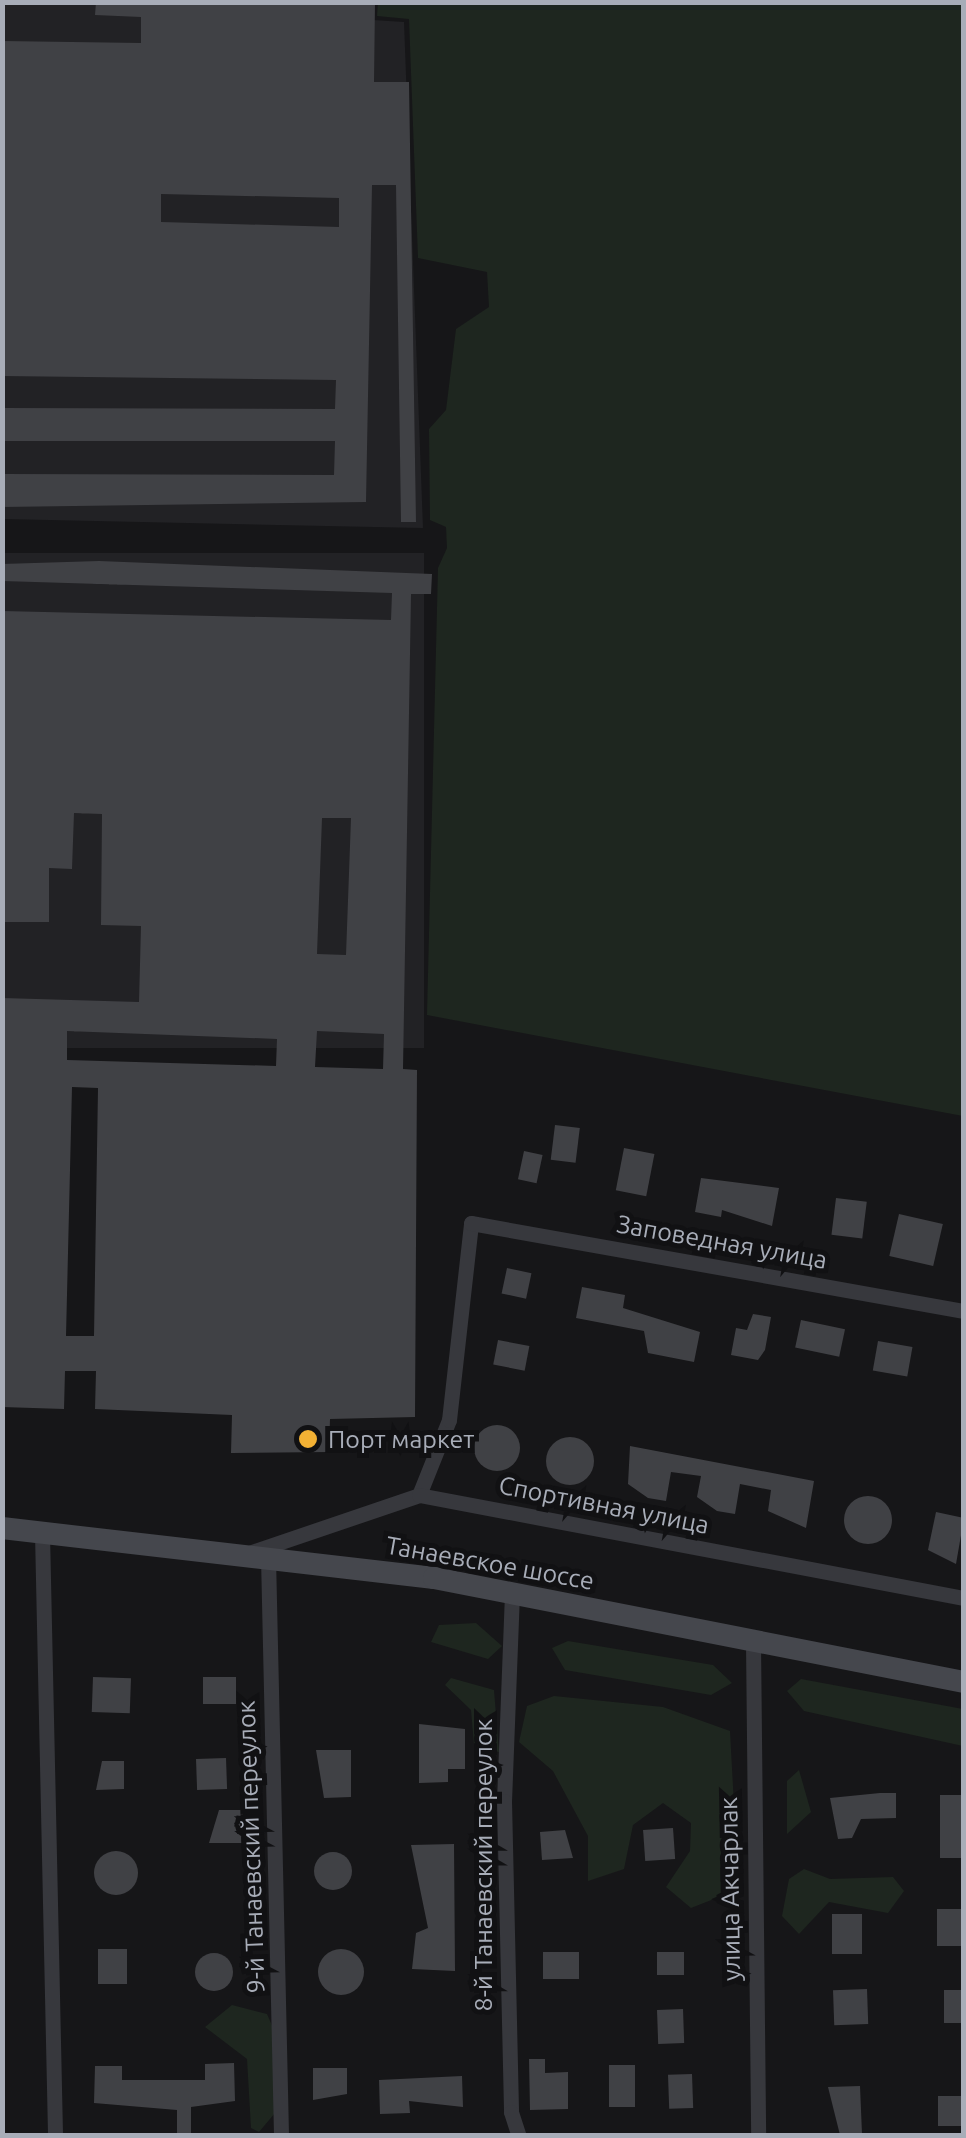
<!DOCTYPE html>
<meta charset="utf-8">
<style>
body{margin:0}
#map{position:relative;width:966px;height:2138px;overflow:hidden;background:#161618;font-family:Ubuntu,sans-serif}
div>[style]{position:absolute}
.built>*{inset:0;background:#222225;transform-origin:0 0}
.green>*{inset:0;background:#1e261f}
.building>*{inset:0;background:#404145;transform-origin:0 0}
.round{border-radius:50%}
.street>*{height:15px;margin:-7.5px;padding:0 7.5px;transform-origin:7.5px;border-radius:7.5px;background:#37383d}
.secondary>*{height:22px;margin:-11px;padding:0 11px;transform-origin:11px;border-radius:11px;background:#45474d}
.dots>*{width:28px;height:28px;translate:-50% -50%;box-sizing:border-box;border:5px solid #111113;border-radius:50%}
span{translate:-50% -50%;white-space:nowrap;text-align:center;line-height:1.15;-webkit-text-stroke:10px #111113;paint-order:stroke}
.street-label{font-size:25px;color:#a8adb8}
.poi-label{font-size:25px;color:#a8adb8}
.left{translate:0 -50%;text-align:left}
.frame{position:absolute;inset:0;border:5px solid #a8adb8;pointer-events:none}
</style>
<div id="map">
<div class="built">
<div style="clip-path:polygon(373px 2px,373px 20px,404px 22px,423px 528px,3px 519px,3px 3px)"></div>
<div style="left:424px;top:553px;width:495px;height:421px;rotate:90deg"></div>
</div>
<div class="green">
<div style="clip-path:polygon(378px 2px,963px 3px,963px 1116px,427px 1015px,438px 568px,447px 548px,446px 527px,430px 520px,429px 429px,446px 410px,456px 329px,489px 307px,487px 272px,418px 258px,409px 19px,377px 16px)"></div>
<div style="clip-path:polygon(476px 1623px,502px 1646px,488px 1659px,431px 1642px,439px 1625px)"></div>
<div style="clip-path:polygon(568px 1641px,713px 1665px,732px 1683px,711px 1695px,565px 1670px,552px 1648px)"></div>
<div style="clip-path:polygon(451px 1678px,494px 1690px,499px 1752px,474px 1745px,471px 1710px,445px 1685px)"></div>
<div style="clip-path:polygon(801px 1679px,963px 1709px,963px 1746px,804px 1711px,787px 1691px)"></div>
<div style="clip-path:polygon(554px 1696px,663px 1707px,730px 1731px,737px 1861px,724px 1895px,691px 1908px,666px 1887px,690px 1851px,691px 1823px,663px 1803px,633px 1825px,624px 1869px,588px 1881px,588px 1836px,553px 1771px,519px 1742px,527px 1706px)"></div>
<div style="clip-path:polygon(799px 1770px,811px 1812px,787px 1834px,787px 1781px)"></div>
<div style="clip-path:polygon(804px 1869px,830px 1879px,893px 1877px,904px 1891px,888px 1913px,829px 1902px,799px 1934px,782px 1916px,789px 1879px)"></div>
<div style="clip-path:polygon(232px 2005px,267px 2014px,274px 2030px,275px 2113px,259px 2132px,251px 2128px,247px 2059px,205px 2027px)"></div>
</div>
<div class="building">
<div style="clip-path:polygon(evenodd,96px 2px,375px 2px,374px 82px,409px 82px,416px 522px,401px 522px,396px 185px,372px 185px,366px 502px,2px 507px,2px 474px,334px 475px,335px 441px,2px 441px,2px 408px,335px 409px,336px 380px,2px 376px,2px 41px,141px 43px,141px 17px,95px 15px,96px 2px,161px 194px,339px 198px,339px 227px,161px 222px,161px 194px)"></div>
<div style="clip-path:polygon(evenodd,99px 561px,432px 574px,431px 594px,411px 594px,403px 1069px,417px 1070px,415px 1417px,330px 1419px,329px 1452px,231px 1453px,232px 1415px,95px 1409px,96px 1371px,65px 1371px,64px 1409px,2px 1407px,2px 998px,139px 1002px,141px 926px,101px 925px,102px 814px,74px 813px,72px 869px,49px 868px,49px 922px,2px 922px,2px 611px,391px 620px,392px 593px,2px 581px,2px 564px,99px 561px,322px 818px,351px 818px,346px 955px,317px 954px,322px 818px,99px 561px,67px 1031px,277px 1039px,276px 1066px,67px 1060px,67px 1031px,99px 561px,317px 1031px,384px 1034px,383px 1069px,315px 1067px,317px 1031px,99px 561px,72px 1087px,98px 1088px,94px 1336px,66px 1336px,72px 1087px)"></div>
<div style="left:555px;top:1125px;width:25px;height:35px;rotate:7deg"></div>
<div style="left:624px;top:1148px;width:31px;height:43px;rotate:11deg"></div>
<div style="left:524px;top:1151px;width:19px;height:29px;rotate:12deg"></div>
<div style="clip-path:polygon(701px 1178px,779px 1188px,772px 1226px,722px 1210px,721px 1217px,695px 1212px)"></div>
<div style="left:836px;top:1198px;width:31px;height:37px;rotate:7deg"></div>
<div style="left:899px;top:1214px;width:45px;height:43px;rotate:13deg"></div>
<div style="left:507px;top:1268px;width:25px;height:26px;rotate:12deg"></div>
<div style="clip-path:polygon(582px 1287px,625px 1295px,623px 1308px,700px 1332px,694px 1362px,648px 1353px,644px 1331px,576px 1318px)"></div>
<div style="clip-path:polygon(753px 1314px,771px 1317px,765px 1350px,758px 1360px,731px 1355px,736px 1328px,747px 1330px)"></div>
<div style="left:801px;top:1320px;width:45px;height:28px;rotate:12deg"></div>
<div style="left:498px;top:1340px;width:32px;height:25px;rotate:11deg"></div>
<div style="left:878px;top:1341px;width:35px;height:30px;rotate:10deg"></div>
<div class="round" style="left:474px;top:1425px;width:46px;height:46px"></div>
<div class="round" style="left:546px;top:1437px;width:48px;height:48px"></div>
<div style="clip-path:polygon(630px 1446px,814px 1481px,806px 1528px,768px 1511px,771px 1490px,740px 1484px,735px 1514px,717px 1511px,697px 1497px,701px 1476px,671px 1472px,666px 1501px,648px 1498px,628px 1484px)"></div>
<div class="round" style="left:844px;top:1496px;width:48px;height:48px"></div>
<div style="clip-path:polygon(936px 1512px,964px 1518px,956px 1564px,928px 1550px)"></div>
<div style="left:93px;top:1677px;width:38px;height:35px;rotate:2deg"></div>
<div style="left:203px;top:1677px;width:33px;height:27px"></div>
<div style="clip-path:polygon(419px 1724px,465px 1729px,465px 1769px,448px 1769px,448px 1782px,419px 1783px)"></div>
<div style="clip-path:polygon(316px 1750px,351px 1750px,351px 1797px,324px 1798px)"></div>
<div style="left:226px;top:1758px;width:31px;height:30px;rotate:88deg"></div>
<div style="clip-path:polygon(102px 1761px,124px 1761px,124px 1789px,96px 1790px)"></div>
<div style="clip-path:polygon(880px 1793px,896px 1793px,896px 1818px,861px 1819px,852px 1838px,838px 1839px,830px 1798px)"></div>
<div style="left:964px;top:1795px;width:63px;height:24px;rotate:90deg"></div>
<div style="clip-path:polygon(219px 1810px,243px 1810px,243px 1843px,209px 1843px)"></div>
<div style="left:673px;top:1828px;width:31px;height:30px;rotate:86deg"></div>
<div style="clip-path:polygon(565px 1830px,573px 1858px,542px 1860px,540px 1832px)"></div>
<div style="clip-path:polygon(454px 1844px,455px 1971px,412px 1969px,416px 1933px,428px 1928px,411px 1845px)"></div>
<div class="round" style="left:94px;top:1851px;width:44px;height:44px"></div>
<div class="round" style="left:314px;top:1852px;width:38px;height:38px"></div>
<div style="left:964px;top:1909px;width:37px;height:27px;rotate:90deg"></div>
<div style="left:832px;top:1914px;width:30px;height:40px"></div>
<div style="left:98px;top:1949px;width:29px;height:35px"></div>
<div class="round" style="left:318px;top:1949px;width:46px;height:46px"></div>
<div style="left:543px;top:1952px;width:36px;height:27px"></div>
<div style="left:657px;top:1952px;width:27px;height:23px"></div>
<div class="round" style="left:195px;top:1953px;width:38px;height:38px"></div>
<div style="left:867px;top:1989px;width:35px;height:34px;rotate:88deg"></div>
<div style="left:944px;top:1990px;width:20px;height:33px"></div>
<div style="left:683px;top:2009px;width:34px;height:26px;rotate:88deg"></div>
<div style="clip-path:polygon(529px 2059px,545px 2059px,545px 2073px,568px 2072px,568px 2109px,530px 2110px)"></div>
<div style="clip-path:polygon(234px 2063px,235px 2101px,191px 2107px,191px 2133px,177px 2133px,177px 2110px,94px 2103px,95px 2066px,122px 2066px,122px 2080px,205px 2080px,205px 2064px)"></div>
<div style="left:609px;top:2065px;width:26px;height:42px"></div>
<div style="clip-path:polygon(313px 2068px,347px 2068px,347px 2094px,313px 2100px)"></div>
<div style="left:692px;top:2074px;width:34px;height:24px;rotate:88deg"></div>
<div style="clip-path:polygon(462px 2076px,463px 2107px,409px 2101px,410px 2113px,380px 2114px,379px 2080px)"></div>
<div style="clip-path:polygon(860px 2086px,862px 2134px,840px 2135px,828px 2087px)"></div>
<div style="left:964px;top:2096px;width:30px;height:26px;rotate:90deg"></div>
</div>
<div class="street">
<div style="left:419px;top:1495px;width:81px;rotate:-68.2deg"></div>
<div style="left:449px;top:1420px;width:198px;rotate:-83.6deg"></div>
<div style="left:471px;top:1223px;width:501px;rotate:10.12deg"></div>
<div style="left:42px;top:1533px;width:603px;rotate:88.76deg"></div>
<div style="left:243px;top:1555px;width:186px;rotate:-18.8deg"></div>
<div style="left:419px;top:1495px;width:555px;rotate:10.7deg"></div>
<div style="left:268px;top:1557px;width:579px;rotate:88.71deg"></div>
<div style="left:512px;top:1593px;width:208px;rotate:92.2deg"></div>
<div style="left:504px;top:1801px;width:311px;rotate:88.7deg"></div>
<div style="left:511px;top:2112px;width:25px;rotate:72deg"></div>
<div style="left:753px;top:1642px;width:494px;rotate:89.4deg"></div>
</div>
<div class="secondary">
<div style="left:2px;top:1528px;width:435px;rotate:6.6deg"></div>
<div style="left:434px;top:1578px;width:540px;rotate:11.1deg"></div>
</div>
<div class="dots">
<div style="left:308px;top:1439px;background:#f2b134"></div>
</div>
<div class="street-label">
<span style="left:722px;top:1242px;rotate:10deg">Заповедная улица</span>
<span style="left:604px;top:1505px;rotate:11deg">Спортивная улица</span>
<span style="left:490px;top:1563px;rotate:10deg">Танаевское шоссе</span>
<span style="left:251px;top:1847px;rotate:-92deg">9-й Танаевский переулок</span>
<span style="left:483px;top:1865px;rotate:-90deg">8-й Танаевский переулок</span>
<span style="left:730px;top:1889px;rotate:-91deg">улица Акчарлак</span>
</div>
<div class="poi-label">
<span class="left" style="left:328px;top:1439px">Порт маркет</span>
</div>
<div class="frame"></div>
</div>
